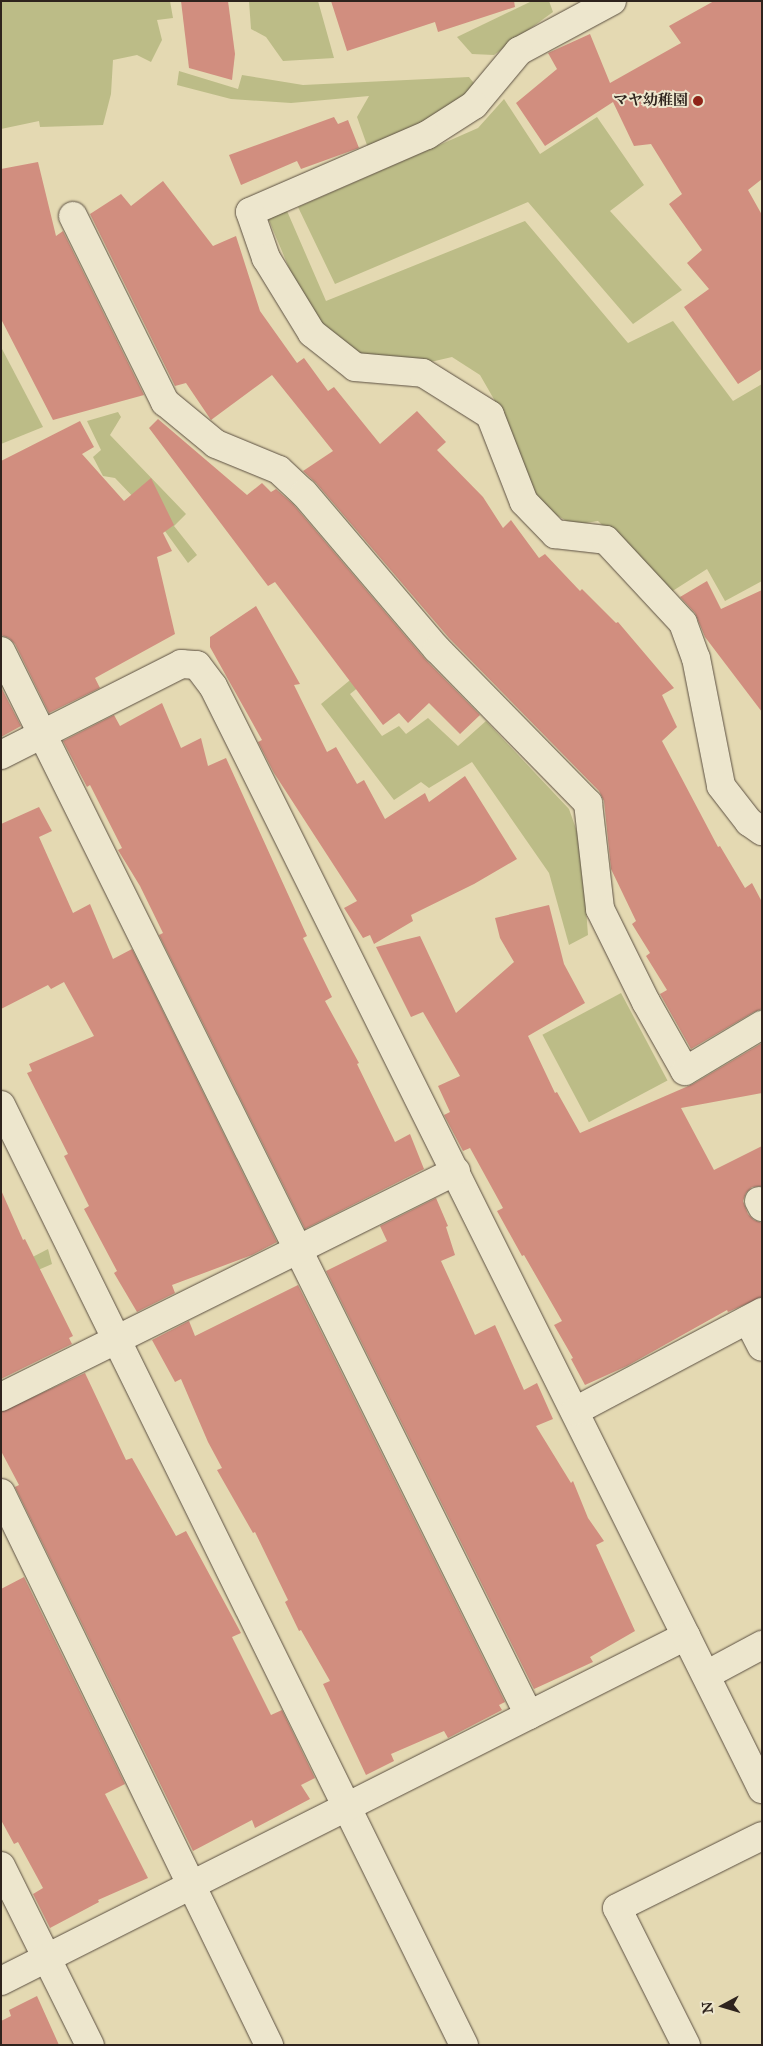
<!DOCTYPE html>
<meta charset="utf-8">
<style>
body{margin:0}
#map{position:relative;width:763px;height:2046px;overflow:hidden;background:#e4d9b2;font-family:"IM FELL Great Primer","Noto Serif JP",serif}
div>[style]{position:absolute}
.green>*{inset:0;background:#bcbc87;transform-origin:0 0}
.building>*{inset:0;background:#d18e7f}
.roads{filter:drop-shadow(0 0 1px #5c5042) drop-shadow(0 0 1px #5c5042)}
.minor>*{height:28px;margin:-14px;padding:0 14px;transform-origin:14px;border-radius:14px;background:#ede6cd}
.tertiary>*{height:28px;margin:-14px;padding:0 14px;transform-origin:14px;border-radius:14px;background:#ede6cd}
.dots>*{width:14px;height:14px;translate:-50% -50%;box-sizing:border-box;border:2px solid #ede6cd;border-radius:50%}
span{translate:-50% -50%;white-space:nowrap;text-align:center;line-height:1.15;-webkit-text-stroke:4px #ede6cd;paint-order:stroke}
.poi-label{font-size:15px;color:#2e231d;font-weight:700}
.right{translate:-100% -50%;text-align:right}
.frame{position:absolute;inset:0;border:2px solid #2e231d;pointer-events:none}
.north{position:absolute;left:698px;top:1981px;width:50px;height:50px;-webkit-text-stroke:4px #ede6cd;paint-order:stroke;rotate:264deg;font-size:14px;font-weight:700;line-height:20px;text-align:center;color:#2e231d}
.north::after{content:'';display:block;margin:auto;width:18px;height:22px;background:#2e231d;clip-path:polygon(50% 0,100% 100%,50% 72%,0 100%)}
</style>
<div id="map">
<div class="green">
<div style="clip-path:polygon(1px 1px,170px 1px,173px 18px,157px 20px,162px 40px,151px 62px,137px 55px,113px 60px,111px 94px,103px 125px,40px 127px,39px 121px,1px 129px)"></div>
<div style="clip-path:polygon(249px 1px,318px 1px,334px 58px,283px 61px,266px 37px,251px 29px)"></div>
<div style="clip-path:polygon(532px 1px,549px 1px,553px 12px,494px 55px,472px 54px,457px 37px)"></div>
<div style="clip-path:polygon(179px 71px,238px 89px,242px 75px,303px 85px,469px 77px,478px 88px,420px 128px,368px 148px,357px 117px,369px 96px,291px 103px,231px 99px,177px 85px)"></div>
<div style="clip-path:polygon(504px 99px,540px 154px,597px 117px,644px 185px,610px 211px,682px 290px,633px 324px,528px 202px,335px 284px,298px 207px,478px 128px)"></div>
<div style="clip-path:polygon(287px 211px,326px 301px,525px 221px,628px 343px,673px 321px,733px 401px,762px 384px,762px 581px,725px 601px,707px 569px,671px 592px,598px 521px,574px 525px,547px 510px,527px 485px,499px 408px,480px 375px,452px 357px,422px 364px,363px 358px,323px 328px,305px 306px,268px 218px)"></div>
<div style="clip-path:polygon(1px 347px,43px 427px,1px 444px)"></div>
<div style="clip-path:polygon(118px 412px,121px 417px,110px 435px,186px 514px,174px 526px,197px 555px,188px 563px,162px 527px,115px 478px,103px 476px,93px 457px,101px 450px,87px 421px)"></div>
<div style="clip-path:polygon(400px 639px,408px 648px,350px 694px,382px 736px,399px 726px,406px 734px,428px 718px,458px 746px,486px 721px,569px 809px,581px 843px,588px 935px,569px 945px,549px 873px,472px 762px,429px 788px,421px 782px,394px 800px,321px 704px)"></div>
<div style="left:621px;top:993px;width:99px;height:89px;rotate:62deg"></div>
<div style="clip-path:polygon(48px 1249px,52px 1264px,1px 1286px,23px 1262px)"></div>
</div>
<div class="building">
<div style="clip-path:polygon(181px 1px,228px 1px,235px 54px,232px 80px,189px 68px)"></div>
<div style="clip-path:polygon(331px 1px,514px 1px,515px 7px,438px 32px,435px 22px,347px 51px)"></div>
<div style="clip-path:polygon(714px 1px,762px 1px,762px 179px,748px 190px,762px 215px,762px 369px,738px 384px,684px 307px,709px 289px,687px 263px,702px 250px,669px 204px,682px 194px,651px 144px,634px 146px,613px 102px,545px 146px,516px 103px,557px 69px,548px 53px,590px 34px,610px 83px,681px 43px,669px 26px)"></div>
<div style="clip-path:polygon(334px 117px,338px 124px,348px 120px,359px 148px,301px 169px,297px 161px,241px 185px,229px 155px)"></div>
<div style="clip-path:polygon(38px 162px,56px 236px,63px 231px,144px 395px,53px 420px,1px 319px,1px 169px)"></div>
<div style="clip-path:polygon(163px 181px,213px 246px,236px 236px,260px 311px,297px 363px,304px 358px,328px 391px,334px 387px,380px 444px,417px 411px,446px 442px,437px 450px,483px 497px,503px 528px,511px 520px,539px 558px,545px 554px,580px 591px,582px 589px,616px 623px,618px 622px,674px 688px,662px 695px,677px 727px,662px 741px,718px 847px,720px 846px,745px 888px,752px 883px,762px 902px,762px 1009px,754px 1012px,691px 1049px,660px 994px,667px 990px,646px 956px,650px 953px,632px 924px,636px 921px,611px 869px,604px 801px,599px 791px,449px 638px,316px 483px,303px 471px,333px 451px,272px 375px,211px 420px,186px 383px,175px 386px,90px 214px,121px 194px,131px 206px)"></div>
<div style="clip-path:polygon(158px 419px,247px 495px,262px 483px,271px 492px,276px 489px,293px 504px,425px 659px,480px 715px,460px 734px,429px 703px,408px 723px,399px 713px,383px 725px,275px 582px,268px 586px,149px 428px)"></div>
<div style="clip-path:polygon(80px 421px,94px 447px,82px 454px,124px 501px,151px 478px,174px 525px,163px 533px,172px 551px,157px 557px,175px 634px,95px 678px,100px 688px,49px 713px,15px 644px,9px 638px,1px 635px,1px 461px)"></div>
<div style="clip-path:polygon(707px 581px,721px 609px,762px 590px,762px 712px,705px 637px,695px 613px,680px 597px)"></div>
<div style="clip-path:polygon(256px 606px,300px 684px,294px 685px,327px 752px,336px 747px,357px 784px,364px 780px,385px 819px,425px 793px,429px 802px,465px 776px,517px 859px,474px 884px,411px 915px,413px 921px,374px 944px,370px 935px,363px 938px,344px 908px,357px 901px,274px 773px,258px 742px,262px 740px,210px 647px,210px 637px)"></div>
<div style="clip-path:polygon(1px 687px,21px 726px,1px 737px)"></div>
<div style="clip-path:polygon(162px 703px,181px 748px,201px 738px,208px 766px,226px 758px,307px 936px,303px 938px,332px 997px,325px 1001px,359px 1063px,357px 1064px,395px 1142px,410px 1134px,424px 1169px,305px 1229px,159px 935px,163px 933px,140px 886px,118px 850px,122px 848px,90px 785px,87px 787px,63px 741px,114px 715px,120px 726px)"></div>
<div style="clip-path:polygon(39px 807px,52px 831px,39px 837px,73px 913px,90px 904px,113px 959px,132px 949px,277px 1242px,252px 1255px,172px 1285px,175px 1293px,137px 1312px,114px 1273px,117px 1271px,84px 1209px,89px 1206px,64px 1156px,68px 1154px,27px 1073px,32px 1071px,29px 1064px,94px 1036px,64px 982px,51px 989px,48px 985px,1px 1009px,1px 824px)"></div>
<div style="clip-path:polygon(549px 905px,564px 964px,585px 1003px,528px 1036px,555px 1093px,557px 1092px,580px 1133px,693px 1084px,762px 1043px,762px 1093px,681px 1108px,714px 1170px,762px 1146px,762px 1186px,752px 1187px,746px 1193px,743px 1201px,748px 1214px,754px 1220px,762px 1223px,762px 1297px,728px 1312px,727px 1310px,627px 1366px,585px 1385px,571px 1359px,573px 1358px,554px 1325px,562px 1321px,524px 1255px,522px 1256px,497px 1211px,503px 1208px,470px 1148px,463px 1151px,444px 1115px,450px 1112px,438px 1086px,460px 1076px,423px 1012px,411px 1017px,376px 947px,420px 936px,456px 1013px,514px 962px,500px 938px,495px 918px)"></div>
<div style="clip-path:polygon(1px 1190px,23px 1240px,25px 1239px,73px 1336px,69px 1338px,72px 1344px,1px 1379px)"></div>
<div style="clip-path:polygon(436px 1198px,448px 1226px,446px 1227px,455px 1255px,441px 1261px,475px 1335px,495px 1325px,524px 1390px,537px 1383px,553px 1419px,536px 1426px,571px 1483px,573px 1481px,588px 1518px,604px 1541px,596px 1545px,635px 1631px,590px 1657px,593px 1662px,534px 1689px,326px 1271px,387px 1241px,380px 1226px)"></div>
<div style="clip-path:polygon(298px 1285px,505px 1702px,499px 1705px,502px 1710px,448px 1738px,444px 1731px,391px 1754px,394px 1761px,366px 1775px,323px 1684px,330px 1681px,301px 1630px,299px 1631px,285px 1602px,288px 1600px,255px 1532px,253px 1533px,217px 1470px,222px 1468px,208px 1442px,181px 1379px,175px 1382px,152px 1340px,189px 1321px,195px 1336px)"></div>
<div style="clip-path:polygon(85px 1373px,126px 1460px,132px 1458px,176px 1536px,186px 1531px,241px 1633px,232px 1637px,271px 1715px,282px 1710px,315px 1778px,301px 1785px,310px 1799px,255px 1828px,252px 1820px,193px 1851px,15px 1487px,19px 1485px,1px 1451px,1px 1412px)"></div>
<div style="clip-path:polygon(24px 1577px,125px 1784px,105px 1794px,148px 1878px,98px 1900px,99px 1902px,50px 1928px,33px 1894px,43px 1888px,18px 1842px,14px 1844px,1px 1820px,1px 1589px)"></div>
<div style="clip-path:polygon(37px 1996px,59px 2045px,1px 2045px,1px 2021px,11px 2016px,9px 2010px)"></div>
</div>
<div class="roads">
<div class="minor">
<div style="left:612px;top:1px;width:106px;rotate:151.7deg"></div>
<div style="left:519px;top:51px;width:70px;rotate:129.8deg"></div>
<div style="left:474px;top:105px;width:56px;rotate:147.4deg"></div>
<div style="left:427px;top:135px;width:193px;rotate:156.5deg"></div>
<div style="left:250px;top:212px;width:49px;rotate:70.8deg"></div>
<div style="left:266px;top:258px;width:88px;rotate:58.5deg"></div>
<div style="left:312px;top:333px;width:55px;rotate:38.3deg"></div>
<div style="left:355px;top:367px;width:68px;rotate:5deg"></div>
<div style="left:423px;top:373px;width:79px;rotate:32.1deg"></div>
<div style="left:490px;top:415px;width:93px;rotate:68.7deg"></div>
<div style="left:524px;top:502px;width:45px;rotate:45.9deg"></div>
<div style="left:555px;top:534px;width:51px;rotate:6.7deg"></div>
<div style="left:606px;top:540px;width:113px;rotate:47.1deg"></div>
<div style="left:683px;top:623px;width:37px;rotate:70deg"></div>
<div style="left:696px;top:658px;width:130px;rotate:78.9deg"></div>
<div style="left:721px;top:786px;width:46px;rotate:52.1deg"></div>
<div style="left:749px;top:822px;width:16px;rotate:35deg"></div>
<div style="left:73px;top:216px;width:208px;rotate:63.7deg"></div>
<div style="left:165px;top:402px;width:66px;rotate:39.5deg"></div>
<div style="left:216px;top:444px;width:68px;rotate:22.4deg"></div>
<div style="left:279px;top:470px;width:34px;rotate:43deg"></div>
<div style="left:304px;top:493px;width:205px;rotate:49.6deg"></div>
<div style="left:437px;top:649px;width:216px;rotate:45.6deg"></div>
<div style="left:588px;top:803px;width:107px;rotate:83.5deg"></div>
<div style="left:600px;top:909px;width:104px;rotate:63.7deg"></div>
<div style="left:646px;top:1002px;width:79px;rotate:60.5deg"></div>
<div style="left:685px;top:1071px;width:90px;rotate:-30.9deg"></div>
<div style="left:1px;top:651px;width:1188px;rotate:63.61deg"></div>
<div style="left:1px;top:755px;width:202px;rotate:-26.8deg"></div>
<div style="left:181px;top:664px;width:16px;rotate:4deg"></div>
<div style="left:197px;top:665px;width:26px;rotate:53deg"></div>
<div style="left:213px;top:686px;width:1061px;rotate:63.53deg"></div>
<div style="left:1px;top:1105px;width:1048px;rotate:63.78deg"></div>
<div style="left:759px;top:1201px;width:7px;rotate:63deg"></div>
<div style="left:748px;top:1320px;width:30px;rotate:63deg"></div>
<div style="left:1px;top:1397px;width:508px;rotate:-26.41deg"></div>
<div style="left:575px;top:1411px;width:212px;rotate:-27.9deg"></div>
<div style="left:1px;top:1493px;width:614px;rotate:64.1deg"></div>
<div style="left:706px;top:1675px;width:64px;rotate:-28.2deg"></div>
<div style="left:1px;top:1866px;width:200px;rotate:63.6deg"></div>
<div style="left:686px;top:2045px;width:153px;rotate:-116.7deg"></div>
<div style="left:617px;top:1908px;width:162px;rotate:-26.4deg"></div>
</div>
<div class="tertiary">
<div style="left:1px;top:1981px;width:767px;rotate:-26.73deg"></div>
<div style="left:686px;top:1636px;width:171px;rotate:63.6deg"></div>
</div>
</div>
<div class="dots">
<div style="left:698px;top:101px;background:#8f2418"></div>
</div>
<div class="poi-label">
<span class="right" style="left:688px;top:101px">マヤ幼稚園</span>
</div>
<div class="frame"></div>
<div class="north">N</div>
</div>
